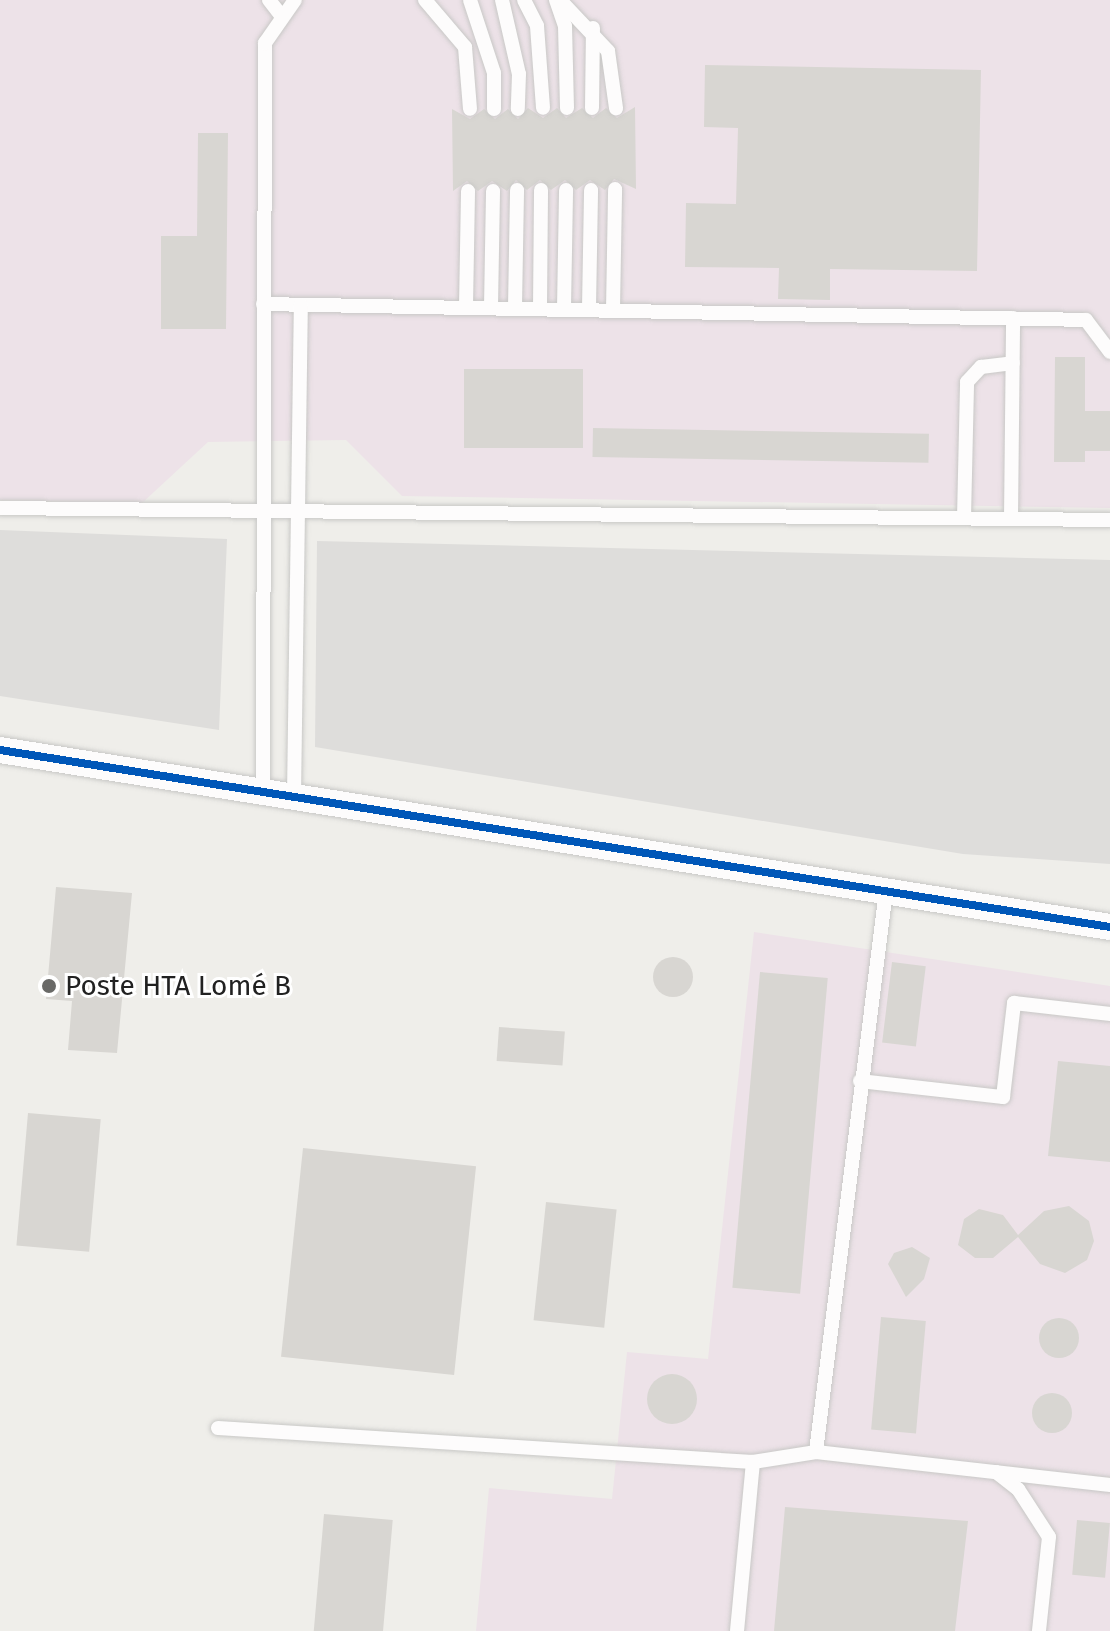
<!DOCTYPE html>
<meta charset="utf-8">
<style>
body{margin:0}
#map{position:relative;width:1110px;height:1631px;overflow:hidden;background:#efeeea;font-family:"Fira Sans",sans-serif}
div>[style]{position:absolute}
.residential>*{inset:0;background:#dedddb}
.industrial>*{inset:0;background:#ede2e8}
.building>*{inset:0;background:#d8d6d2;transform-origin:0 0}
.round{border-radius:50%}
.roads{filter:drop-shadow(0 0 2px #c8c8c6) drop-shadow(0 0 2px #c8c8c6)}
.lane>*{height:14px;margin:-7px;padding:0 7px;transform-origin:7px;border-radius:7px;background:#fdfcfc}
.street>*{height:26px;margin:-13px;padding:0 13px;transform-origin:13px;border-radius:13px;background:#fdfcfc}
.cycleway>*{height:8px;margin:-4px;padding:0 4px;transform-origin:4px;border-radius:4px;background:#0057b8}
.dots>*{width:22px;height:22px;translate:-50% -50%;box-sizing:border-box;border:4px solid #fff;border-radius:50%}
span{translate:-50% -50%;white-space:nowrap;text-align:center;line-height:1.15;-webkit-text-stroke:6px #fff;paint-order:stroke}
.poi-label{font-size:28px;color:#212121}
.left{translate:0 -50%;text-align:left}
</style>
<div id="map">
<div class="residential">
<div style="clip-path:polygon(0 530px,227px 539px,219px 730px,0 696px)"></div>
<div style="clip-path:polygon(317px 541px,1110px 560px,1110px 864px,963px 854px,315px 747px)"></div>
</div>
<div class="industrial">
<div style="clip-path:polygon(0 0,1110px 0,1110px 508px,402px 496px,346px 440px,208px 442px,141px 504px,0 500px)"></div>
<div style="clip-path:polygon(754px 932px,1110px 986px,1110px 1631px,476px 1631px,489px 1488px,612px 1499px,627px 1352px,708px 1359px)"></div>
</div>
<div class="building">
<div style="clip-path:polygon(705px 65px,981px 70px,977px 271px,830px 269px,830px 300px,778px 299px,779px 268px,685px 267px,686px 203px,736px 204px,738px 128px,704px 127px)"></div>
<div style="clip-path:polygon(635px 107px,636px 189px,614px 179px,605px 190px,590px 180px,576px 190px,565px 180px,551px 190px,540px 180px,527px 190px,516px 180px,507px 191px,492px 181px,478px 191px,467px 181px,453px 191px,452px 109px,470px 119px,484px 109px,495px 119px,508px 109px,518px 119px,528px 108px,543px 118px,557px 108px,566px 118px,582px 108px,593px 118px,606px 108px,617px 118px)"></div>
<div style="clip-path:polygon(198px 133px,228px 133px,226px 329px,161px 329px,161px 236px,197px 236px)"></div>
<div style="clip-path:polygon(1055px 357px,1085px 357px,1085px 411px,1110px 411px,1110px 451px,1085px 451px,1085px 462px,1054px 462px)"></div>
<div style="left:464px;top:369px;width:119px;height:79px"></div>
<div style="left:593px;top:428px;width:336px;height:29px;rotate:1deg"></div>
<div style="clip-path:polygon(56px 887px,132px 893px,117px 1053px,68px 1050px,72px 1001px,46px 999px)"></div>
<div class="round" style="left:653px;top:957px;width:40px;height:40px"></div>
<div style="left:892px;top:962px;width:34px;height:81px;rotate:7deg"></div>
<div style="left:760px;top:972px;width:68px;height:317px;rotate:5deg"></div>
<div style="left:499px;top:1027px;width:66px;height:34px;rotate:4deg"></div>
<div style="clip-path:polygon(1058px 1061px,1110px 1066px,1110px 1162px,1048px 1156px)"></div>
<div style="left:28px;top:1113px;width:73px;height:133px;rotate:5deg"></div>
<div style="left:303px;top:1148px;width:174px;height:210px;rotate:6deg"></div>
<div style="left:546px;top:1202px;width:71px;height:119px;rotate:6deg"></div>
<div style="clip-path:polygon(1069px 1206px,1089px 1221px,1094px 1241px,1087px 1260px,1065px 1273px,1040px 1264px,1018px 1237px,993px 1258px,975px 1258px,958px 1245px,964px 1219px,979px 1209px,1003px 1215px,1018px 1235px,1044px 1211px)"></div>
<div style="clip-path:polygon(912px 1247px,930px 1258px,924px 1279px,906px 1297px,888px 1264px,894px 1253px)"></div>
<div style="left:881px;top:1317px;width:45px;height:113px;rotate:5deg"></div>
<div class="round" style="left:1039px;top:1318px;width:40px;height:40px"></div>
<div class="round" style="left:647px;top:1374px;width:50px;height:50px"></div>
<div class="round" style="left:1032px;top:1393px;width:40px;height:40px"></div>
<div style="clip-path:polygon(785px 1507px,968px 1521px,955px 1631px,774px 1631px)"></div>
<div style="left:324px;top:1514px;width:69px;height:118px;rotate:5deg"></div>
<div style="left:1077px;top:1520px;width:33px;height:55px;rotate:5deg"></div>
</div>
<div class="roads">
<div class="lane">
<div style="left:269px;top:0;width:18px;rotate:52deg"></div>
<div style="left:425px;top:0;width:62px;rotate:49.6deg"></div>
<div style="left:465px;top:47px;width:62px;rotate:85.4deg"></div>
<div style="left:470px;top:0;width:77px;rotate:71.8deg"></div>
<div style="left:494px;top:73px;width:36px;rotate:90deg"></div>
<div style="left:502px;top:0;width:76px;rotate:77.1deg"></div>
<div style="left:519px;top:74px;width:35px;rotate:92deg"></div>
<div style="left:524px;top:0;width:29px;rotate:63deg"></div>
<div style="left:537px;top:26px;width:82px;rotate:85.8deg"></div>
<div style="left:556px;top:0;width:28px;rotate:71deg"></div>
<div style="left:565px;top:26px;width:82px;rotate:88.6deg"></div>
<div style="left:560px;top:0;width:70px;rotate:46.7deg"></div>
<div style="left:608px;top:51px;width:58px;rotate:82deg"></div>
<div style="left:592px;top:108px;width:80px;rotate:-89.3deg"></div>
<div style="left:263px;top:304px;width:823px;rotate:1.11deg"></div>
<div style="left:1086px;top:320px;width:40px;rotate:53deg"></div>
<div style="left:466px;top:307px;width:116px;rotate:-89deg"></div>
<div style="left:491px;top:307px;width:116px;rotate:-89deg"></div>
<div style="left:515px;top:307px;width:117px;rotate:-89deg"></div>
<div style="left:540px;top:308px;width:118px;rotate:-89.5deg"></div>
<div style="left:564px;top:308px;width:118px;rotate:-89deg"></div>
<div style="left:589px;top:308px;width:118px;rotate:-89deg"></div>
<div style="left:613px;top:309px;width:120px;rotate:-89deg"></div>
<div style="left:0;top:508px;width:1110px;rotate:0.62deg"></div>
<div style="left:964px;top:518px;width:136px;rotate:-88.7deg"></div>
<div style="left:967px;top:382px;width:21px;rotate:-47deg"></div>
<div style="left:981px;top:367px;width:32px;rotate:-7deg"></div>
<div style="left:1011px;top:519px;width:201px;rotate:-89.4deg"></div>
<div style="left:263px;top:792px;width:749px;rotate:-89.85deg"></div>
<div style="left:265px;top:43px;width:52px;rotate:-55.1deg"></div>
<div style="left:294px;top:796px;width:491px;rotate:-89.2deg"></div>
<div style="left:860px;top:1081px;width:144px;rotate:6.4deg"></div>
<div style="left:1003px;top:1097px;width:95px;rotate:-83.3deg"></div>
<div style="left:1014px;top:1003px;width:97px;rotate:6.5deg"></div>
<div style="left:218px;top:1428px;width:536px;rotate:3.64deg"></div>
<div style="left:753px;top:1462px;width:64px;rotate:-9deg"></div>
<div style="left:816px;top:1452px;width:565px;rotate:-82.89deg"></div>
<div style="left:816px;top:1452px;width:296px;rotate:6.4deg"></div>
<div style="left:996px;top:1472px;width:28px;rotate:38deg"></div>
<div style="left:1018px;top:1489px;width:57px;rotate:57.1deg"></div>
<div style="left:1049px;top:1537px;width:95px;rotate:96.1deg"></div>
<div style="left:737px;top:1631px;width:170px;rotate:-84.6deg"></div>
</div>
<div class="street">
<div style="left:0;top:750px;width:1124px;rotate:9.06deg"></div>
</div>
</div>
<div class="cycleway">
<div style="left:0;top:750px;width:1124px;rotate:9.06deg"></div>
</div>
<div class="dots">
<div style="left:49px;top:986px;background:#696967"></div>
</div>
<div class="poi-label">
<span class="left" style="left:65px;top:986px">Poste HTA Lomé B</span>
</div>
</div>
